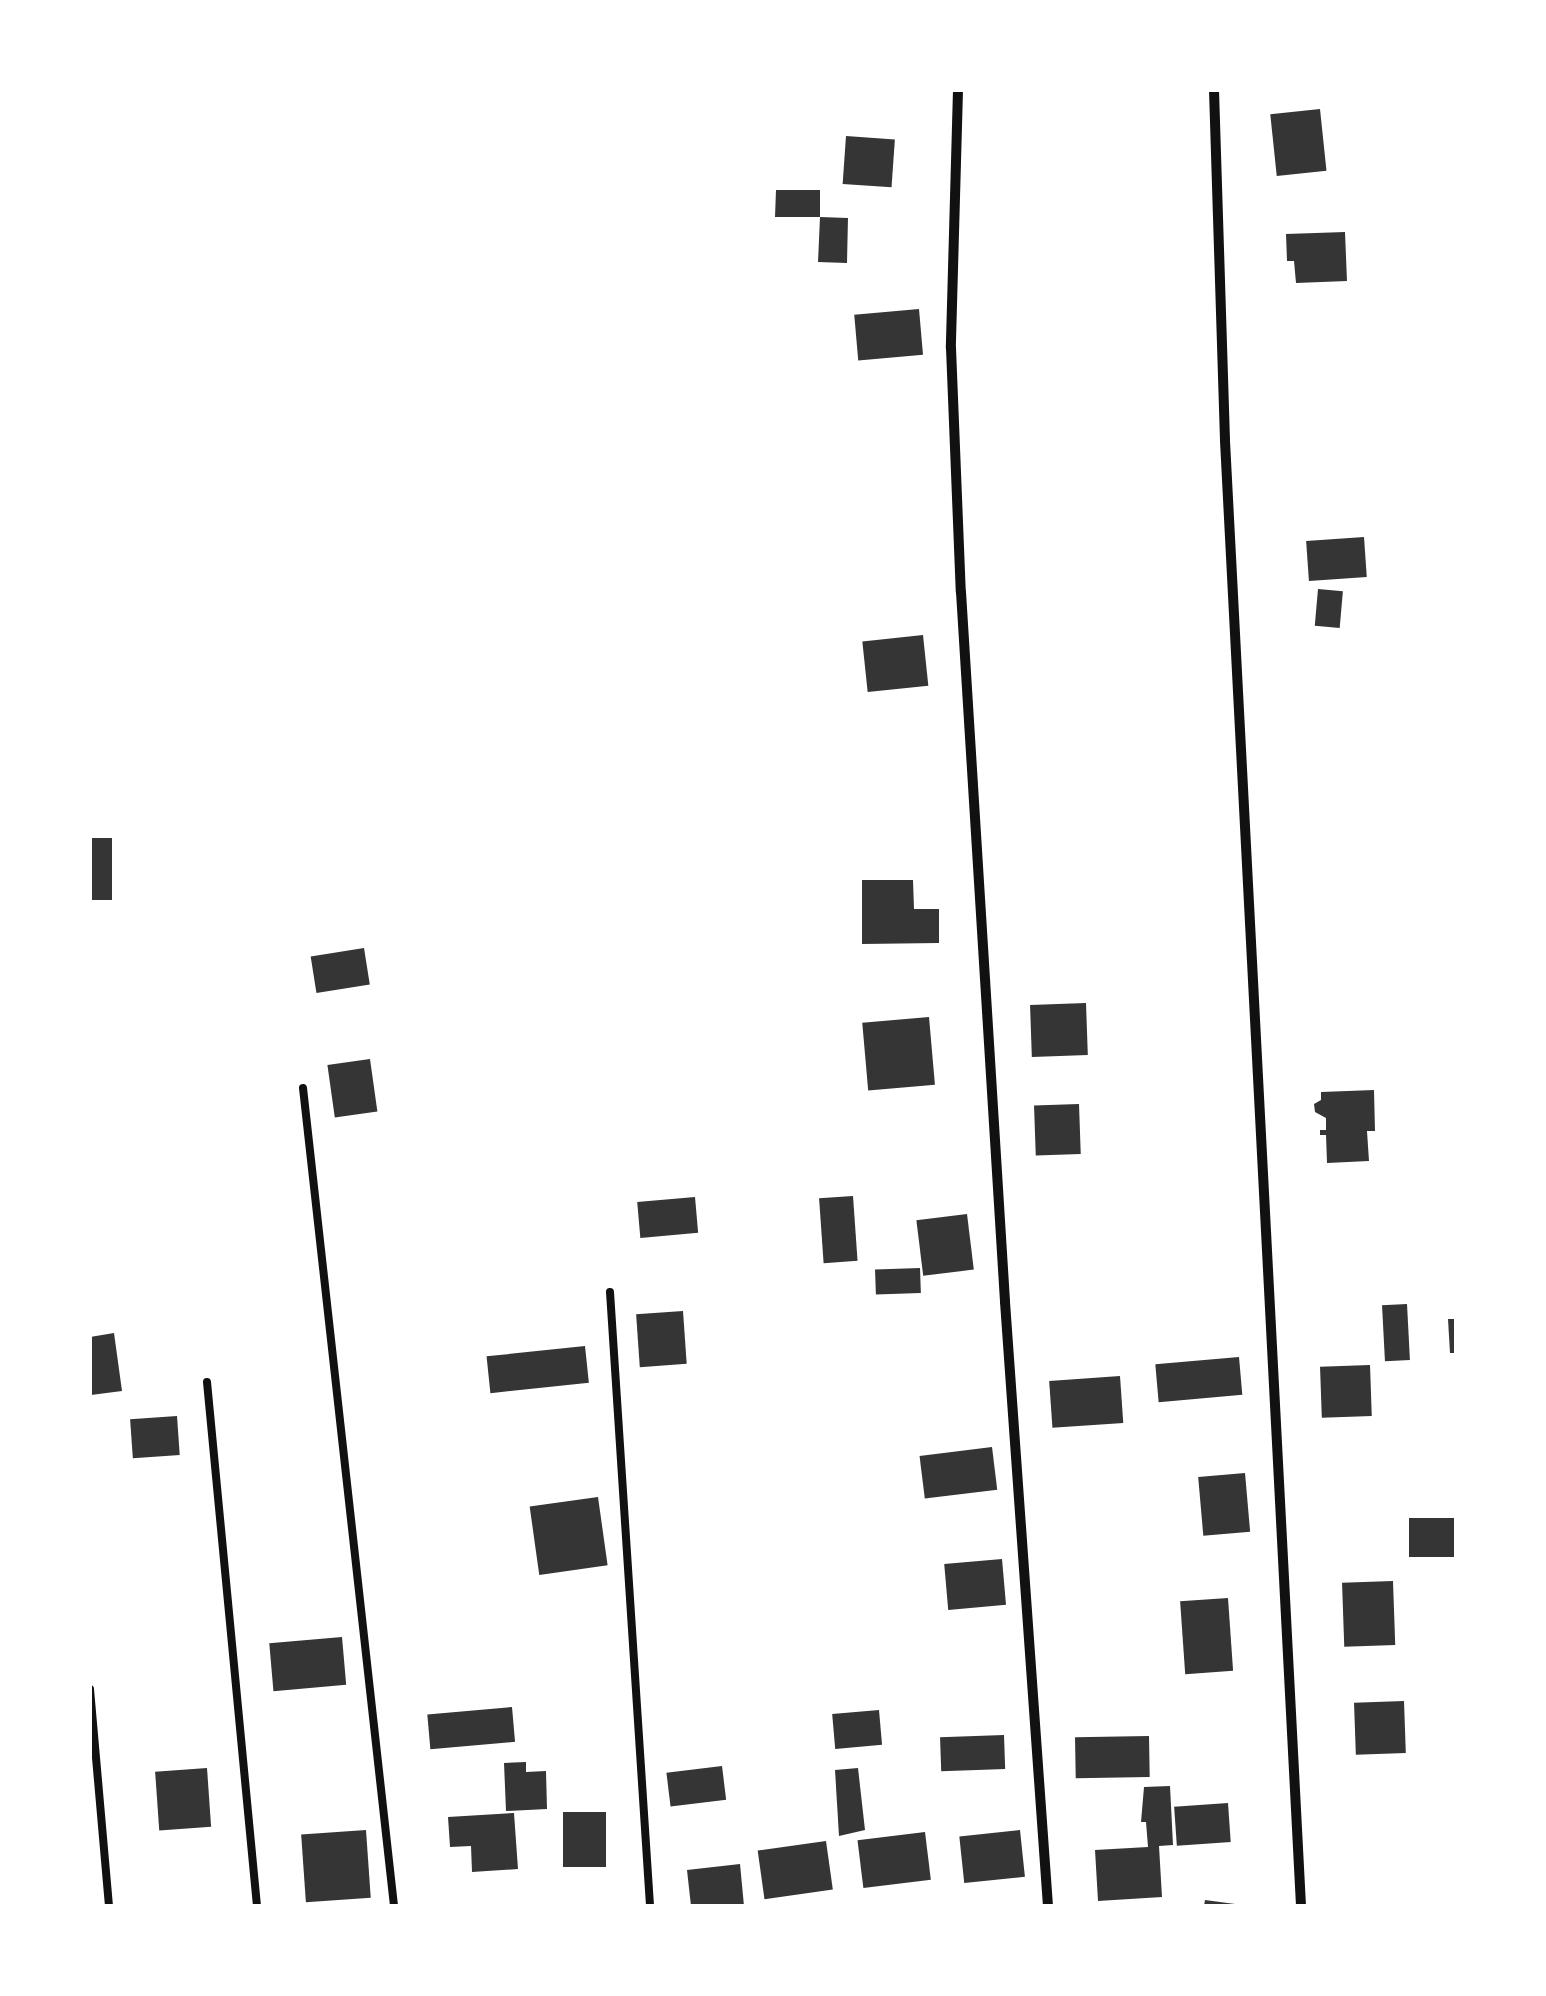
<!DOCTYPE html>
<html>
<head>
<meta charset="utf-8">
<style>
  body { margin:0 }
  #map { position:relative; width:1546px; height:1996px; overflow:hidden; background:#fff; font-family:Karla,sans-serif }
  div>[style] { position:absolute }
  .building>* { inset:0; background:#353535; transform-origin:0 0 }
  .service>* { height:8px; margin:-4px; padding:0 4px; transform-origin:4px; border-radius:4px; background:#111 }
  .minor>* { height:10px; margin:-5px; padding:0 5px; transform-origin:5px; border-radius:5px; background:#111 }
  span { translate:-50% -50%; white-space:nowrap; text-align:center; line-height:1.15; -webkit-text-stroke:8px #fff; paint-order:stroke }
  .frame { position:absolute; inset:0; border:92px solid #fff; pointer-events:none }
</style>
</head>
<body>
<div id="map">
  <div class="building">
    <div style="left:1320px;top:109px;width:62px;height:50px;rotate:84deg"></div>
    <div style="left:846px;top:136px;width:49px;height:48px;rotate:4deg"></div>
    <div style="clip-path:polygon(776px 190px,820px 190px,820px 217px,848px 218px,847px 263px,818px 262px,820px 217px,775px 217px)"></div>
    <div style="clip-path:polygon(1345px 232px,1347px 281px,1296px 283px,1294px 261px,1287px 261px,1286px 234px)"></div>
    <div style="left:919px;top:309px;width:46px;height:65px;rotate:85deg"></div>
    <div style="left:1364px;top:537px;width:40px;height:58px;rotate:86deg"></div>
    <div style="left:1318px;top:589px;width:25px;height:37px;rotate:5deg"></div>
    <div style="left:923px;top:635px;width:51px;height:61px;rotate:84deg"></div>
    <div style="left:90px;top:838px;width:22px;height:62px"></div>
    <div style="clip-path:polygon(862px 880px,913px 880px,914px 909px,939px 909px,939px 943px,862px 944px)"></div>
    <div style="left:364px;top:948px;width:37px;height:54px;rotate:81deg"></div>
    <div style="left:1086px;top:1003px;width:52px;height:56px;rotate:88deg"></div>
    <div style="left:929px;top:1017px;width:68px;height:67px;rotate:85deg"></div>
    <div style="left:370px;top:1059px;width:53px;height:43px;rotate:82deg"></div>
    <div style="clip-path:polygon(1374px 1090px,1375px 1131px,1367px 1131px,1369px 1161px,1327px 1163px,1326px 1135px,1320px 1135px,1320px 1130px,1326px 1130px,1326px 1118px,1315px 1112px,1314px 1104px,1321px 1100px,1321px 1092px)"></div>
    <div style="left:1079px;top:1104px;width:50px;height:45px;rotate:88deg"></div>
    <div style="left:853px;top:1196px;width:65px;height:34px;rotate:86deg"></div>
    <div style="left:695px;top:1197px;width:36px;height:58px;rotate:85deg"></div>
    <div style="left:967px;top:1214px;width:56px;height:51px;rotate:83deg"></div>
    <div style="left:920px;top:1268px;width:25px;height:45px;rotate:88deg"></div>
    <div style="left:1407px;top:1304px;width:56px;height:25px;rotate:87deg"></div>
    <div style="left:683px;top:1311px;width:53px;height:47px;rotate:86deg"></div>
    <div style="clip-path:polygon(1448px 1319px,1456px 1319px,1456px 1353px,1450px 1353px)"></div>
    <div style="clip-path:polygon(114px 1333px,122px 1391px,91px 1395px,90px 1337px)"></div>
    <div style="left:585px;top:1346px;width:37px;height:99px;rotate:84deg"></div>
    <div style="left:1239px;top:1357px;width:38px;height:84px;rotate:85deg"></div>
    <div style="left:1370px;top:1365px;width:51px;height:50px;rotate:88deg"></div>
    <div style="left:1120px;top:1376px;width:47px;height:71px;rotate:86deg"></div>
    <div style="left:177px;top:1416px;width:39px;height:47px;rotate:86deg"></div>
    <div style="left:992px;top:1447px;width:43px;height:73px;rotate:83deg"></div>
    <div style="left:1245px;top:1473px;width:59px;height:47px;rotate:85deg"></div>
    <div style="left:598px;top:1497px;width:69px;height:69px;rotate:82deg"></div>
    <div style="left:1456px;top:1518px;width:39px;height:47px;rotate:90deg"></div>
    <div style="left:1002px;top:1559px;width:46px;height:58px;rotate:85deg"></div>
    <div style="left:1393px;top:1581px;width:64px;height:51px;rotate:88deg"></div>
    <div style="left:1228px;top:1598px;width:73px;height:48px;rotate:86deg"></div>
    <div style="left:342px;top:1637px;width:48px;height:73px;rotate:85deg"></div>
    <div style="left:1404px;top:1701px;width:52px;height:50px;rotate:88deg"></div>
    <div style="left:512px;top:1707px;width:35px;height:85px;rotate:85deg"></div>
    <div style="left:879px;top:1710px;width:35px;height:47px;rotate:85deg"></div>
    <div style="left:1004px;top:1735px;width:34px;height:64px;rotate:88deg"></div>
    <div style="left:1149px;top:1736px;width:41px;height:74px;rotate:89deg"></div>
    <div style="clip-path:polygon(526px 1762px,526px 1772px,546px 1771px,547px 1809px,506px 1811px,504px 1763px)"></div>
    <div style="left:722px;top:1766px;width:34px;height:56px;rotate:83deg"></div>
    <div style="left:207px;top:1768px;width:59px;height:52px;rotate:86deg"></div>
    <div style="clip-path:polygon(858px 1768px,865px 1830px,839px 1836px,835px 1770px)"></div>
    <div style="clip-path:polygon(1170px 1786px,1173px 1845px,1159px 1846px,1162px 1897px,1098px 1901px,1095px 1850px,1148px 1847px,1146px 1822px,1141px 1822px,1144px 1787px)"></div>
    <div style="left:1228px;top:1803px;width:39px;height:54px;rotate:86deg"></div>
    <div style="left:606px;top:1812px;width:55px;height:43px;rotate:90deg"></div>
    <div style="clip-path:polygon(514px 1813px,518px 1869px,472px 1872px,471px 1846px,450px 1847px,448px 1817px)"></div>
    <div style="left:366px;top:1830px;width:68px;height:65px;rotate:86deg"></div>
    <div style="left:1020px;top:1830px;width:47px;height:61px;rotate:84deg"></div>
    <div style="left:925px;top:1832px;width:48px;height:68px;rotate:83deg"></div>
    <div style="left:826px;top:1841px;width:49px;height:69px;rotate:82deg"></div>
    <div style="clip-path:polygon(740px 1864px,744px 1906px,691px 1906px,687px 1870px)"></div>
    <div style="clip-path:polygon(1205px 1900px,1235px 1904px,1235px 1906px,1204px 1906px)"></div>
  </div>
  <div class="service">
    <div style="left:303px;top:1088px;width:823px;rotate:83.65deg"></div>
    <div style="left:610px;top:1292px;width:615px;rotate:86.27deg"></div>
    <div style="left:207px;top:1382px;width:526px;rotate:84.55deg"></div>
    <div style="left:90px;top:1689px;width:218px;rotate:85deg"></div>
  </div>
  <div class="minor">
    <div style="left:958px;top:90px;width:258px;rotate:91.6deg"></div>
    <div style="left:951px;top:348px;width:244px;rotate:87.7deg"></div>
    <div style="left:961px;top:592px;width:711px;rotate:86.45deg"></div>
    <div style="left:1005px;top:1302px;width:606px;rotate:85.93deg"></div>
    <div style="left:1214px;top:90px;width:351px;rotate:88.2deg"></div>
    <div style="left:1225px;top:441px;width:1467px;rotate:87.03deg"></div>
  </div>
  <div class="frame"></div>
</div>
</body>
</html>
